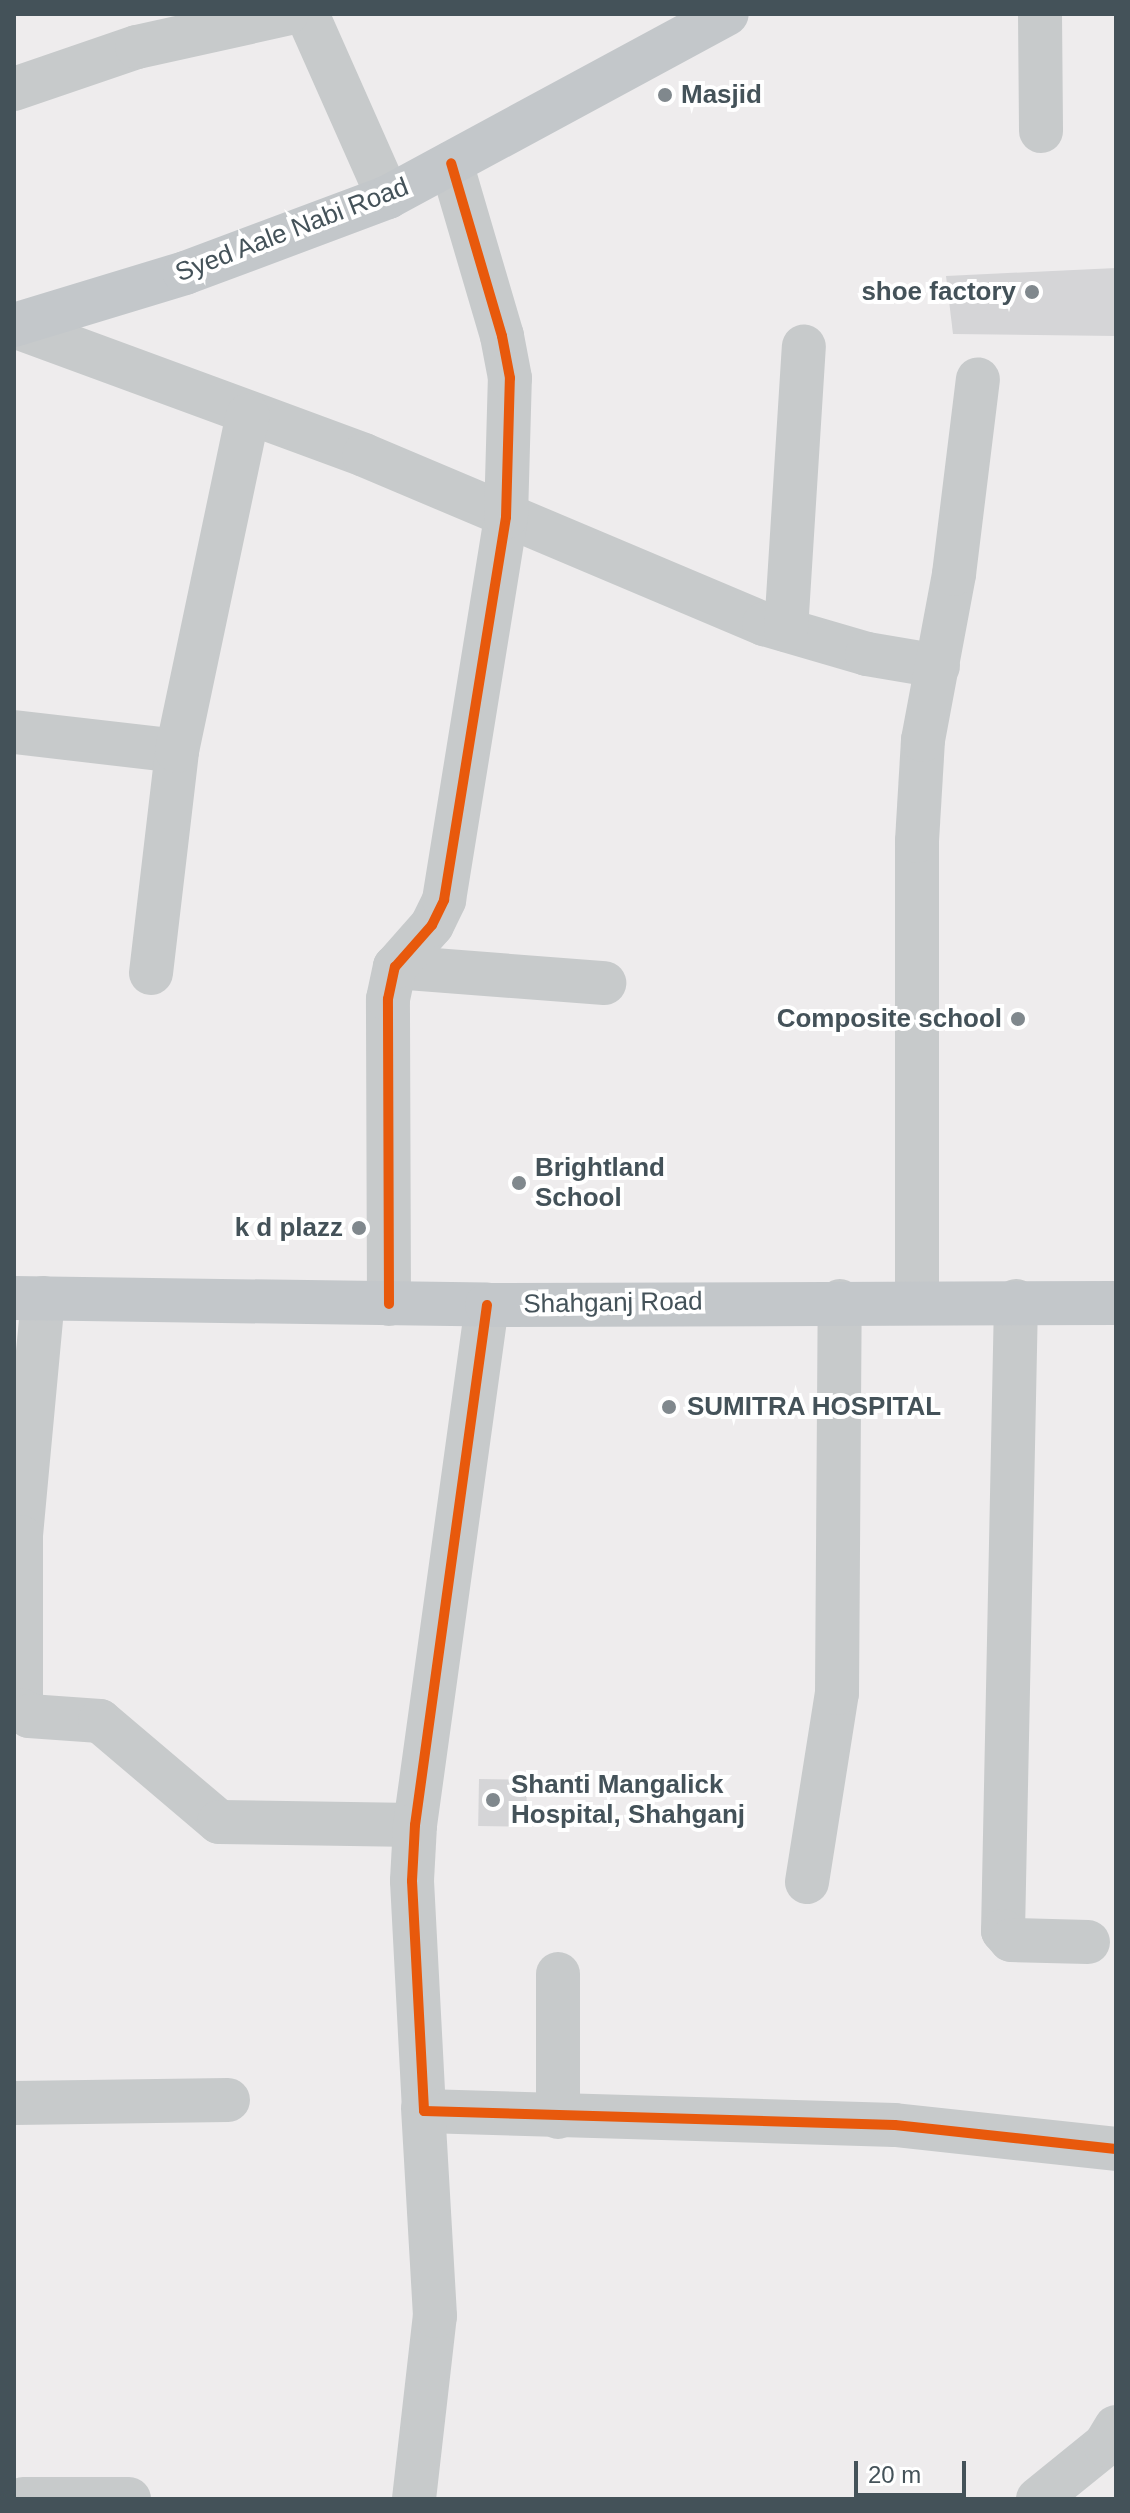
<!DOCTYPE html>
<html>
<head>
<meta charset="utf-8">
<style>
  body { margin:0 }
  #map { position:relative; width:1130px; height:2513px; overflow:hidden; background:#eeeced; font-family:Helvetica,sans-serif }
  div>[style] { position:absolute }
  .building>* { inset:0; background:#d5d5d7; transform-origin:0 0 }
  .minor>* { height:44px; margin:-22px; padding:0 22px; transform-origin:22px; border-radius:22px; background:#c7cacb }
  .major>* { height:44px; margin:-22px; padding:0 22px; transform-origin:22px; border-radius:22px; background:#c3c7ca }
  .cycleway>* { height:10px; margin:-5px; padding:0 5px; transform-origin:5px; border-radius:5px; background:#e8590c }
  .dots>* { width:22px; height:22px; translate:-50% -50%; box-sizing:border-box; border:4px solid #fff; border-radius:50% }
  span { translate:-50% -50%; white-space:nowrap; text-align:center; line-height:1.15; -webkit-text-stroke:8px #fff; paint-order:stroke }
  .poi-label { font-size:26px; color:#445259; font-weight:700 }
  .left { translate:0 -50%; text-align:left }
  .right { translate:-100% -50%; text-align:right }
  .street-label { font-size:26px; color:#445259 }
  .frame { position:absolute; inset:0; border:16px solid #445259; pointer-events:none }
  .scale { position:absolute; left:854px; top:2461px; width:112px; height:36px; box-sizing:border-box; border:4px solid #445259; border-top:0; padding-left:10px; font-size:24px; line-height:28px; white-space:nowrap; color:#445259; -webkit-text-stroke:6px #fff; paint-order:stroke }
</style>
</head>
<body>
<div id="map">
  <div class="building">
    <div style="clip-path:polygon(1116px 268px,1116px 336px,953px 334px,946px 276px)"></div>
    <div style="left:479px;top:1779px;width:48px;height:47px;rotate:1deg"></div>
  </div>
  <div class="minor">
    <div style="left:307px;top:14px;width:200px;rotate:66.1deg"></div>
    <div style="left:1040px;top:14px;width:117px;rotate:89.5deg"></div>
    <div style="left:14px;top:89px;width:130px;rotate:-18.9deg"></div>
    <div style="left:137px;top:47px;width:153px;rotate:-12.5deg"></div>
    <div style="left:14px;top:326px;width:373px;rotate:20.2deg"></div>
    <div style="left:364px;top:455px;width:434px;rotate:22.9deg"></div>
    <div style="left:764px;top:624px;width:107px;rotate:16.2deg"></div>
    <div style="left:867px;top:654px;width:72px;rotate:9.6deg"></div>
    <div style="left:786px;top:630px;width:284px;rotate:-86.4deg"></div>
    <div style="left:14px;top:732px;width:164px;rotate:6.6deg"></div>
    <div style="left:395px;top:967px;width:210px;rotate:4.4deg"></div>
    <div style="left:151px;top:973px;width:224px;rotate:-83.3deg"></div>
    <div style="left:177px;top:751px;width:343px;rotate:-78.1deg"></div>
    <div style="left:43px;top:1298px;width:240px;rotate:95.3deg"></div>
    <div style="left:21px;top:1537px;width:173px;rotate:90deg"></div>
    <div style="left:21px;top:1710px;width:10px;rotate:37deg"></div>
    <div style="left:29px;top:1716px;width:71px;rotate:4deg"></div>
    <div style="left:100px;top:1721px;width:156px;rotate:40.3deg"></div>
    <div style="left:219px;top:1822px;width:196px;rotate:0.9deg"></div>
    <div style="left:1016px;top:1301px;width:630px;rotate:91.18deg"></div>
    <div style="left:1003px;top:1931px;width:12px;rotate:48deg"></div>
    <div style="left:1011px;top:1940px;width:77px;rotate:1.5deg"></div>
    <div style="left:917px;top:1302px;width:461px;rotate:-90deg"></div>
    <div style="left:917px;top:841px;width:101px;rotate:-86.6deg"></div>
    <div style="left:923px;top:740px;width:169px;rotate:-79.4deg"></div>
    <div style="left:954px;top:574px;width:196px;rotate:-83deg"></div>
    <div style="left:389px;top:1304px;width:305px;rotate:-90.2deg"></div>
    <div style="left:388px;top:999px;width:33px;rotate:-78deg"></div>
    <div style="left:395px;top:967px;width:56px;rotate:-48.6deg"></div>
    <div style="left:432px;top:925px;width:28px;rotate:-64deg"></div>
    <div style="left:444px;top:900px;width:388px;rotate:-80.8deg"></div>
    <div style="left:506px;top:517px;width:139px;rotate:-88.4deg"></div>
    <div style="left:510px;top:378px;width:43px;rotate:-100.8deg"></div>
    <div style="left:502px;top:336px;width:180px;rotate:-106.4deg"></div>
    <div style="left:487px;top:1305px;width:525px;rotate:97.88deg"></div>
    <div style="left:415px;top:1825px;width:56px;rotate:93.1deg"></div>
    <div style="left:412px;top:1881px;width:230px;rotate:87deg"></div>
    <div style="left:424px;top:2111px;width:471px;rotate:1.7deg"></div>
    <div style="left:895px;top:2125px;width:222px;rotate:6.2deg"></div>
    <div style="left:807px;top:1882px;width:191px;rotate:-81deg"></div>
    <div style="left:837px;top:1693px;width:392px;rotate:-89.6deg"></div>
    <div style="left:558px;top:1974px;width:143px;rotate:90deg"></div>
    <div style="left:14px;top:2103px;width:214px;rotate:-0.8deg"></div>
    <div style="left:23px;top:2499px;width:106px"></div>
    <div style="left:414px;top:2499px;width:184px;rotate:-83.5deg"></div>
    <div style="left:435px;top:2316px;width:208px;rotate:-93.3deg"></div>
    <div style="left:1038px;top:2499px;width:86px;rotate:-38.9deg"></div>
    <div style="left:1105px;top:2445px;width:21px;rotate:-59deg"></div>
  </div>
  <div class="major">
    <div style="left:14px;top:325px;width:179px;rotate:-16.9deg"></div>
    <div style="left:185px;top:273px;width:217px;rotate:-20.5deg"></div>
    <div style="left:388px;top:197px;width:385px;rotate:-28.4deg"></div>
    <div style="left:14px;top:1298px;width:473px;rotate:0.8deg"></div>
    <div style="left:487px;top:1305px;width:629px;rotate:-0.18deg"></div>
  </div>
  <div class="cycleway">
    <div style="left:389px;top:1304px;width:305px;rotate:-90.2deg"></div>
    <div style="left:388px;top:999px;width:33px;rotate:-78deg"></div>
    <div style="left:395px;top:967px;width:56px;rotate:-48.6deg"></div>
    <div style="left:432px;top:925px;width:28px;rotate:-64deg"></div>
    <div style="left:444px;top:900px;width:388px;rotate:-80.8deg"></div>
    <div style="left:506px;top:517px;width:139px;rotate:-88.4deg"></div>
    <div style="left:510px;top:378px;width:43px;rotate:-100.8deg"></div>
    <div style="left:502px;top:336px;width:180px;rotate:-106.4deg"></div>
    <div style="left:487px;top:1305px;width:525px;rotate:97.88deg"></div>
    <div style="left:415px;top:1825px;width:56px;rotate:93.1deg"></div>
    <div style="left:412px;top:1881px;width:230px;rotate:87deg"></div>
    <div style="left:424px;top:2111px;width:471px;rotate:1.7deg"></div>
    <div style="left:895px;top:2125px;width:222px;rotate:6.2deg"></div>
  </div>
  <div class="dots">
    <div style="left:665px;top:95px;background:#80888d"></div>
    <div style="left:1032px;top:292px;background:#80888d"></div>
    <div style="left:1018px;top:1019px;background:#80888d"></div>
    <div style="left:519px;top:1183px;background:#80888d"></div>
    <div style="left:359px;top:1228px;background:#80888d"></div>
    <div style="left:669px;top:1407px;background:#80888d"></div>
    <div style="left:493px;top:1800px;background:#80888d"></div>
  </div>
  <div class="poi-label">
    <span class="left" style="left:681px;top:95px">Masjid</span>
    <span class="right" style="left:1016px;top:292px">shoe factory</span>
    <span class="right" style="left:1002px;top:1019px">Composite school</span>
    <span class="left" style="left:535px;top:1183px">Brightland<br>School</span>
    <span class="right" style="left:343px;top:1228px">k d plazz</span>
    <span class="left" style="left:687px;top:1407px">SUMITRA HOSPITAL</span>
    <span class="left" style="left:511px;top:1800px">Shanti Mangalick<br>Hospital, Shahganj</span>
  </div>
  <div class="street-label">
    <span style="left:292px;top:230px;rotate:-21deg">Syed Aale Nabi Road</span>
    <span style="left:613px;top:1303px;rotate:-1deg">Shahganj Road</span>
  </div>
  <div class="frame"></div>
  <div class="scale">20 m</div>
</div>
</body>
</html>
